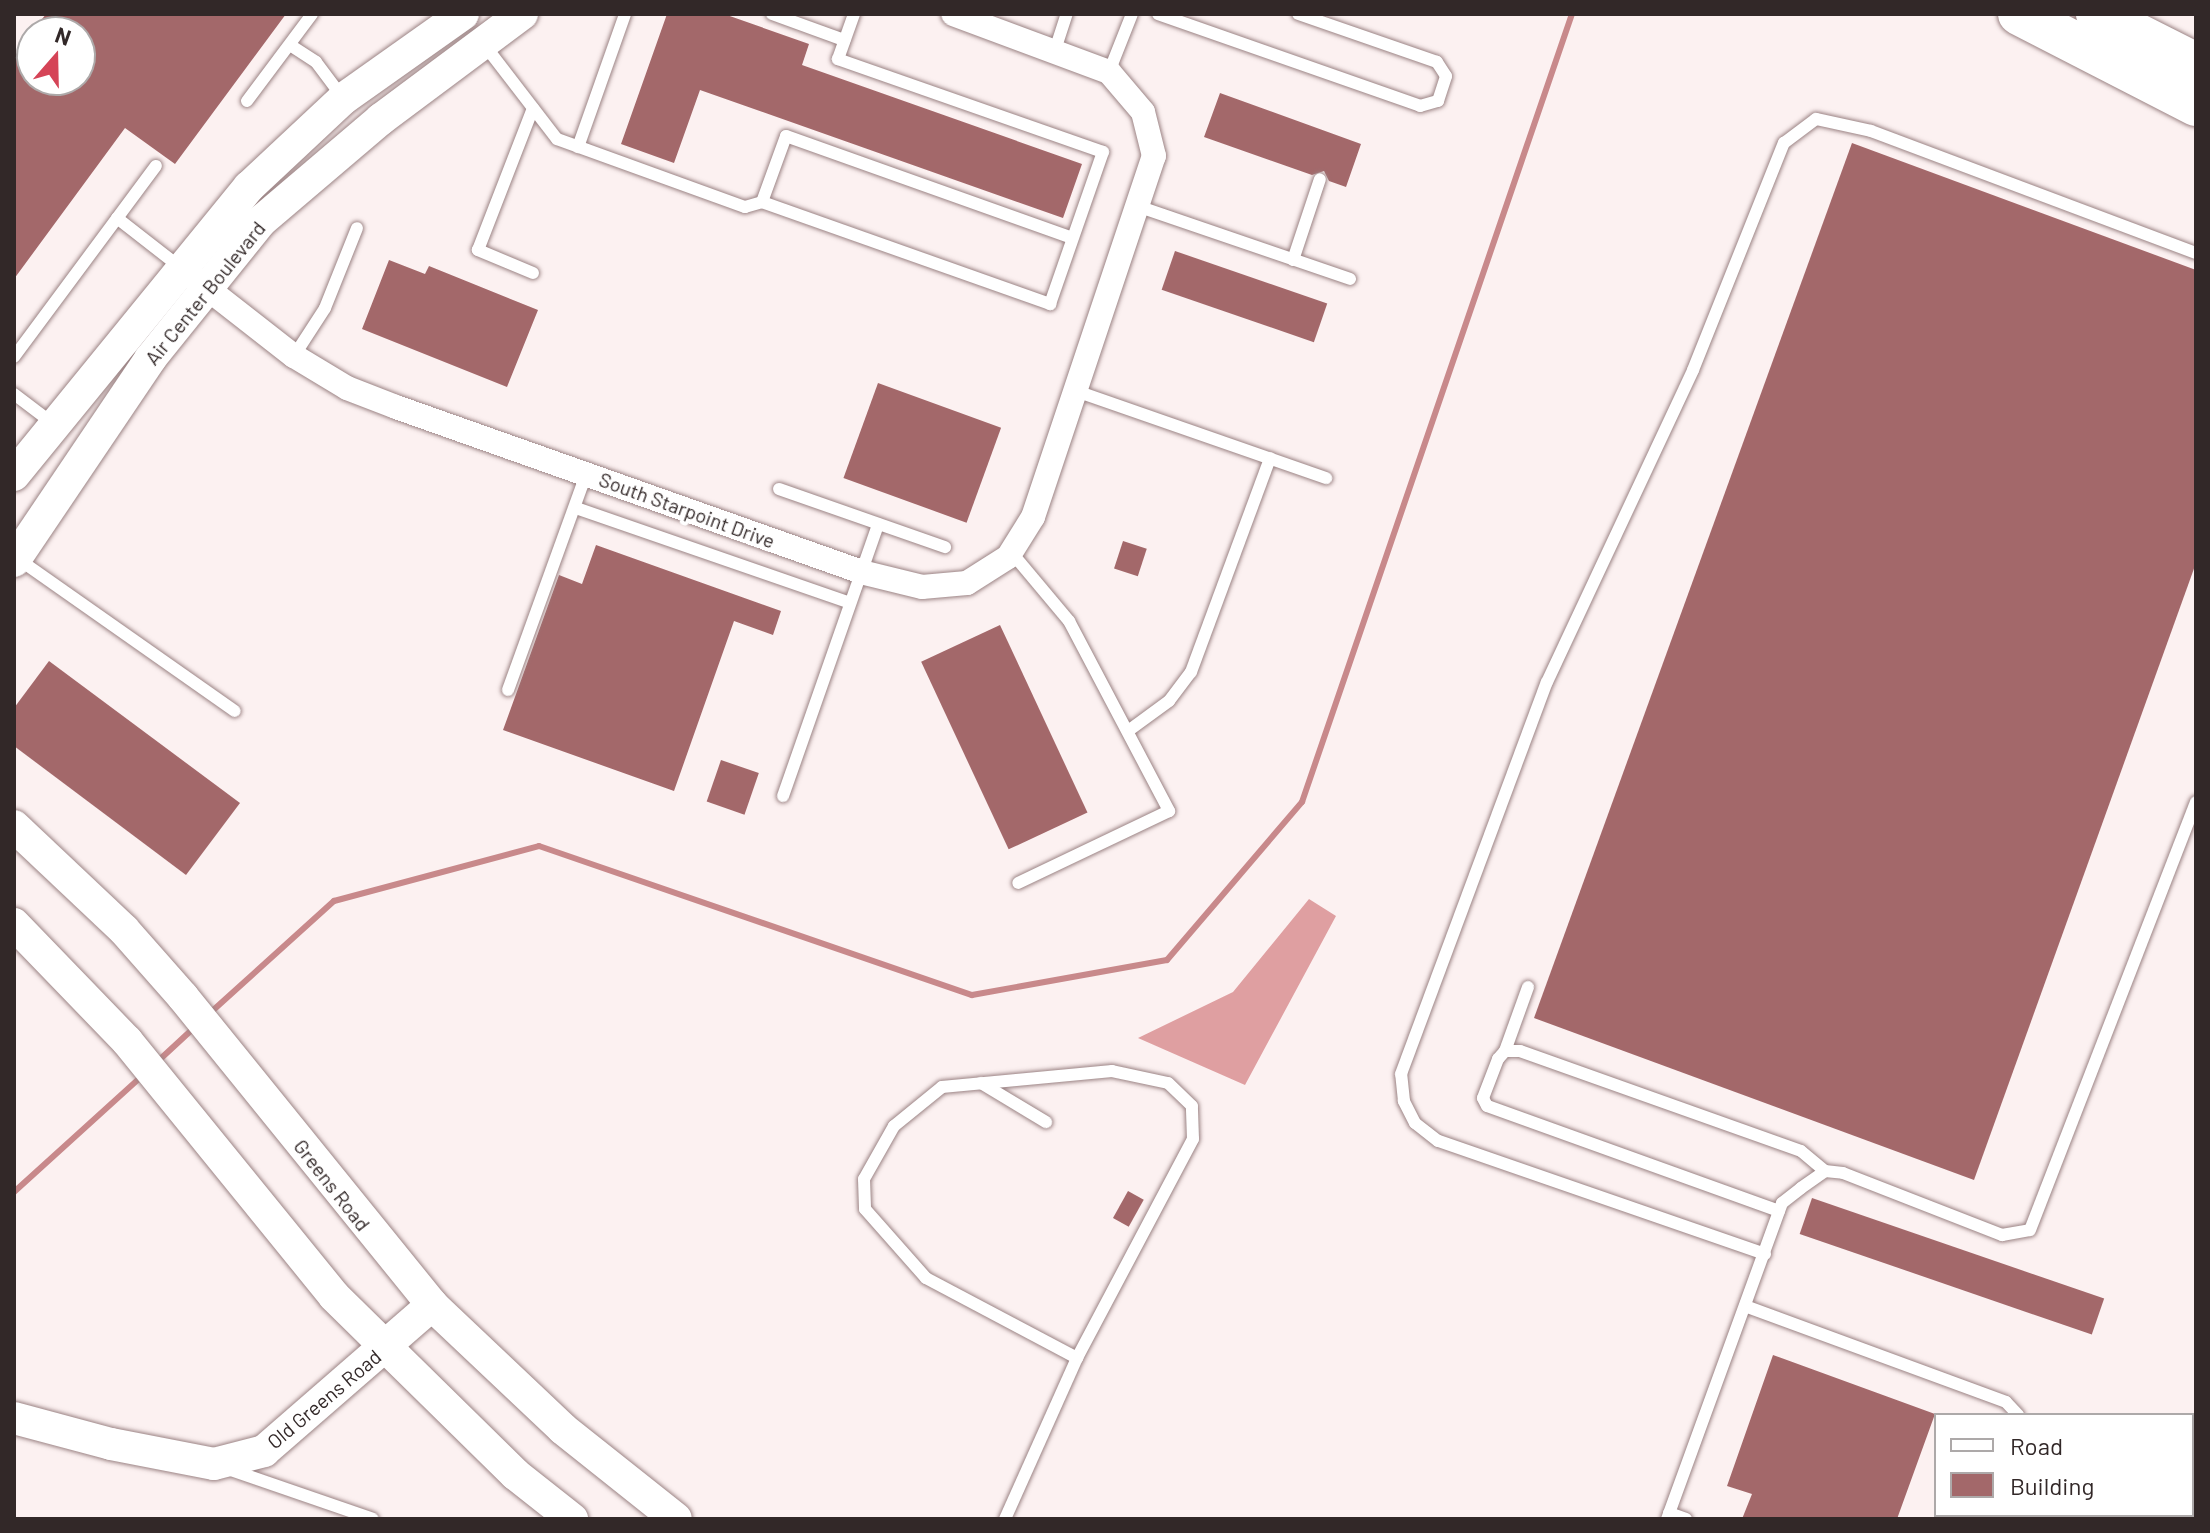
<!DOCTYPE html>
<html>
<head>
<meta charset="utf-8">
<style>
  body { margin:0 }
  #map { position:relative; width:2210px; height:1533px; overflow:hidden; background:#fcf1f1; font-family:Barlow,sans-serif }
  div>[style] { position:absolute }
  .forest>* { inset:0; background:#df9fa1 }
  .stream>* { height:6px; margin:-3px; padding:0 3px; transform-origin:3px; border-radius:3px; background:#c8898b }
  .building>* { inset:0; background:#a3686a; transform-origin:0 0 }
  .roads { filter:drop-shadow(0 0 2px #9b8384) drop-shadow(0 0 2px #9b8384) }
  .lane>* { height:12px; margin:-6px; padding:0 6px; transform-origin:6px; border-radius:6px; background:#fff }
  .street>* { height:24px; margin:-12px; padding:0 12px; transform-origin:12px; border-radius:12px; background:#fff }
  .secondary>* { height:32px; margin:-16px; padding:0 16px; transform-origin:16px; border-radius:16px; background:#fff }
  .highway>* { height:42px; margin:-21px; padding:0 21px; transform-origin:21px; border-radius:21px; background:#fff }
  span { translate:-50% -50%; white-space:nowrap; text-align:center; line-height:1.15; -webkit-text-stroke:8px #fff; paint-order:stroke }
  .street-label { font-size:20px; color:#322828 }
  .frame { position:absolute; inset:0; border:16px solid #322828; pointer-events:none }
  .legend { position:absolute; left:1934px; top:1413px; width:260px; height:104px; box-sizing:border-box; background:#fff; border:2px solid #ada9a9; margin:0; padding:10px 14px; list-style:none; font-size:24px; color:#322828 }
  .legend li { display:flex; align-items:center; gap:16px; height:40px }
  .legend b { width:40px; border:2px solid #ada9a9 }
  .north { position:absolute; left:16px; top:16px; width:80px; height:80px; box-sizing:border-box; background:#fff; border:2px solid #ada9a9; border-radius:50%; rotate:20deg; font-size:22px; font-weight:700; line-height:32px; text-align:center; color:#322828 }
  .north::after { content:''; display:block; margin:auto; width:28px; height:36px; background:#d54457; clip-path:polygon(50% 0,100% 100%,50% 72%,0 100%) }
</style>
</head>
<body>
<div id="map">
  <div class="forest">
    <div style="clip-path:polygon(1309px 899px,1336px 916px,1245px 1085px,1138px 1038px,1233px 992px)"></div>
  </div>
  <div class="stream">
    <div style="left:210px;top:1013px;width:167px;rotate:-42.1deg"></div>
    <div style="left:334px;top:901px;width:212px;rotate:-15deg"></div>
    <div style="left:539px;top:846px;width:458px;rotate:19deg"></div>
    <div style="left:972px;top:995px;width:198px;rotate:-10.2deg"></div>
    <div style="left:1167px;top:960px;width:208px;rotate:-49.5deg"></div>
    <div style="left:1302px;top:802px;width:833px;rotate:-71.09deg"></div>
    <div style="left:157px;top:1062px;width:53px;rotate:-42.7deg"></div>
    <div style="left:14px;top:1192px;width:174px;rotate:-42.2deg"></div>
  </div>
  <div class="building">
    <div style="clip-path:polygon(46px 14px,286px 14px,175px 164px,125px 128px,14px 279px,14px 57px,32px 33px,32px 80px,80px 80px,80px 32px,32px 32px)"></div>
    <div style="clip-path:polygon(667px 14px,724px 14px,809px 44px,802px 65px,1082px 164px,1063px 218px,700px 90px,674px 163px,621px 144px)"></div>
    <div style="clip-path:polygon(1220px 93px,1361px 144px,1346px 187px,1329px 181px,1324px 171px,1312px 175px,1204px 137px)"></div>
    <div style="clip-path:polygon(1852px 143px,2196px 270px,2196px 563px,1974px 1180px,1534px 1018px)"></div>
    <div style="left:1175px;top:251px;width:161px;height:41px;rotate:19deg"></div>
    <div style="clip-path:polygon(389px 260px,425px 274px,429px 266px,538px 310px,507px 387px,362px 329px)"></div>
    <div style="left:878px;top:383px;width:131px;height:101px;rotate:20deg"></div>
    <div style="left:1123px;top:541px;width:25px;height:29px;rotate:18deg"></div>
    <div style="clip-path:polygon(596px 545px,781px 611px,773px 635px,734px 621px,674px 791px,503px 730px,559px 575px,582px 584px)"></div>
    <div style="left:1000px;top:625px;width:207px;height:87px;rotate:65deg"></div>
    <div style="clip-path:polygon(49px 661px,240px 803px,186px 875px,14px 746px,14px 708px)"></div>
    <div style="left:721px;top:760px;width:40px;height:44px;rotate:19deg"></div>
    <div style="left:1128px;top:1191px;width:18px;height:31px;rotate:29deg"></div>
    <div style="left:1812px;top:1198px;width:309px;height:38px;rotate:19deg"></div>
    <div style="clip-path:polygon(1773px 1355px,1935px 1414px,1897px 1519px,1742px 1519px,1752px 1494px,1727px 1486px)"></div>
  </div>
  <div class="roads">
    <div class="lane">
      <div style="left:772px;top:14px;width:77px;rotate:19.9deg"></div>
      <div style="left:1158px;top:14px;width:278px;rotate:19.3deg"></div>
      <div style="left:1420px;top:106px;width:19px;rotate:-16deg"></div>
      <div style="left:1438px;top:101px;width:26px;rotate:-72deg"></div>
      <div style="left:1446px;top:76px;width:17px;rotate:-123deg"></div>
      <div style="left:1437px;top:62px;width:147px;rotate:-160.9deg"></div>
      <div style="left:483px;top:43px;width:121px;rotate:52.4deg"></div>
      <div style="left:557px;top:139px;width:200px;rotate:19.9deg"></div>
      <div style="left:745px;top:207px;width:18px;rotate:-16deg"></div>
      <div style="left:762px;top:202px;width:306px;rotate:19.5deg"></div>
      <div style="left:1050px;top:304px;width:161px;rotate:-70.8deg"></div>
      <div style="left:1103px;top:152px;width:281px;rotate:-160.7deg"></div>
      <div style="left:838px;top:59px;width:48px;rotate:-70.4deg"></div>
      <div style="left:290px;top:45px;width:31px;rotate:33deg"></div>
      <div style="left:316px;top:62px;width:45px;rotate:53.1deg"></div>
      <div style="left:1055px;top:50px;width:38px;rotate:-72deg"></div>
      <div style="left:1109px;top:72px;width:62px;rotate:-68.4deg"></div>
      <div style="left:247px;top:101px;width:109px;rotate:-53.2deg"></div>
      <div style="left:578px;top:147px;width:141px;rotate:-70.5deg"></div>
      <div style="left:762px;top:202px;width:70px;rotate:-70deg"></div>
      <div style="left:786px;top:136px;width:304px;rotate:19.6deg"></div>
      <div style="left:1140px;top:207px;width:222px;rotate:18.9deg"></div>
      <div style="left:117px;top:218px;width:80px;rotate:37.9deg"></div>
      <div style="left:1293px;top:260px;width:85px;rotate:-71.6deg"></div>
      <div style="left:533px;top:273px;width:60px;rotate:-157.3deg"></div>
      <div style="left:478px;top:250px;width:152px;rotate:-68.8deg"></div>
      <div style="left:294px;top:356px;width:57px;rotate:-57.1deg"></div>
      <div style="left:325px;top:308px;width:86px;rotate:-68.2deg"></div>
      <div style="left:14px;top:357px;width:238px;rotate:-53.4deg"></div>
      <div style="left:1076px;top:391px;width:265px;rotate:19.2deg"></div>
      <div style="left:14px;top:394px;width:48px;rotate:37.3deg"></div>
      <div style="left:779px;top:489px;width:176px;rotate:19.3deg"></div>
      <div style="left:576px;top:508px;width:290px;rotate:19.1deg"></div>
      <div style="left:1012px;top:553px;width:89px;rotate:50deg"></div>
      <div style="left:1069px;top:621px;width:215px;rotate:62.2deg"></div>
      <div style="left:1169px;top:811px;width:167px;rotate:154.5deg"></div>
      <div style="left:17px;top:558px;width:266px;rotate:35.1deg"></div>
      <div style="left:508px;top:690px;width:230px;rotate:-70.1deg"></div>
      <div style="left:1128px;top:731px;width:51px;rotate:-36.2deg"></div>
      <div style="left:1169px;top:701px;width:36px;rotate:-53deg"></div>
      <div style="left:1191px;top:672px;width:228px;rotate:-69.7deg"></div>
      <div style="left:783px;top:796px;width:288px;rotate:-70.7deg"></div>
      <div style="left:1505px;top:1051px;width:68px;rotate:-70.2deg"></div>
      <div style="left:981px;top:1083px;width:76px;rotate:31deg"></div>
      <div style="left:1779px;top:1211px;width:310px;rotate:-160.2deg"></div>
      <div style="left:1487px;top:1106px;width:9px;rotate:-117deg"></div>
      <div style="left:1483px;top:1098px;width:42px;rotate:-69deg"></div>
      <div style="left:1498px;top:1059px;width:11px;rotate:-49deg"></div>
      <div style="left:1505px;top:1051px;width:15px"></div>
      <div style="left:1520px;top:1051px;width:298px;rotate:19.6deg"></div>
      <div style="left:1801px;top:1151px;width:31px;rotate:40deg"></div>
      <div style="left:1765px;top:1254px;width:346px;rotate:-160.9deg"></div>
      <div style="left:1438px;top:1141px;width:29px;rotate:-142deg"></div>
      <div style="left:1415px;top:1123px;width:25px;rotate:-117deg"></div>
      <div style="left:1404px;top:1101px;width:27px;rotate:-96deg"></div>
      <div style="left:1401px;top:1074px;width:418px;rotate:-69.6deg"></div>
      <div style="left:1547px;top:682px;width:344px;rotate:-64.9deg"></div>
      <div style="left:1693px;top:370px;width:245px;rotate:-68.2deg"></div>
      <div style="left:1784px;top:143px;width:40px;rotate:-37deg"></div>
      <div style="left:1816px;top:119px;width:56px;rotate:12.3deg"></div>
      <div style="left:1871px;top:131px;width:347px;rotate:20.6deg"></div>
      <div style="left:1745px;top:1306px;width:278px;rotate:20.2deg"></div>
      <div style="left:2006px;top:1402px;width:18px;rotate:47deg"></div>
      <div style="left:228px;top:1469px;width:153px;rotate:19deg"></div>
      <div style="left:1669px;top:1513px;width:18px;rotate:19deg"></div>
      <div style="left:1005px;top:1519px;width:176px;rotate:-65.9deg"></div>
      <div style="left:1077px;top:1358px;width:248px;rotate:-62.1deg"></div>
      <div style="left:1193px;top:1139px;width:33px;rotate:-92deg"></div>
      <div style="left:1192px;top:1106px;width:33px;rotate:-136deg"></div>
      <div style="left:1168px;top:1083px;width:57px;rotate:-167.9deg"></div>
      <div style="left:1112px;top:1071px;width:171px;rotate:174.6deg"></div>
      <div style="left:942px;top:1087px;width:62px;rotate:140.9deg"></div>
      <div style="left:894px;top:1126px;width:61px;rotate:119.5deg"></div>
      <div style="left:864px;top:1179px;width:30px;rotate:88deg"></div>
      <div style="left:865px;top:1209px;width:92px;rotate:48.5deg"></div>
      <div style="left:926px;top:1278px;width:171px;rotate:27.9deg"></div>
      <div style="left:1667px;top:1519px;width:336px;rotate:-70deg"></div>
      <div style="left:1782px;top:1203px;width:24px;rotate:-38deg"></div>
      <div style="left:1801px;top:1188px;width:29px;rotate:-35deg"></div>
      <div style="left:1825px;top:1171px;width:18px;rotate:6deg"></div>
      <div style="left:1843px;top:1173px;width:171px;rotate:21.3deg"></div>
      <div style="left:2002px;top:1235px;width:28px;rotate:-10deg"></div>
      <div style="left:2030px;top:1230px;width:459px;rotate:-68.8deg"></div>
      <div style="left:1999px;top:1519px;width:4px;rotate:-76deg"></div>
    </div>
    <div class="street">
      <div style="left:194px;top:278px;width:127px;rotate:38deg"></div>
      <div style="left:294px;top:356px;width:62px;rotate:31.1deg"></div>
      <div style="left:347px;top:388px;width:53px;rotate:21.2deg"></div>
      <div style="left:396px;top:407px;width:493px;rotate:19.5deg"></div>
      <div style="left:861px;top:572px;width:63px;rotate:13.8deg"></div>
      <div style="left:922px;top:587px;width:45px;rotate:-5.1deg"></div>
      <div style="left:967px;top:583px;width:49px;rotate:-32.4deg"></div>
      <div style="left:1008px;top:557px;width:47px;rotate:-58deg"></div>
      <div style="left:1033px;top:517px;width:381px;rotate:-71.5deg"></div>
      <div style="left:1154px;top:156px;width:45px;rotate:-104deg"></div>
      <div style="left:1143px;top:112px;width:52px;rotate:-130.4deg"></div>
      <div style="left:1109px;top:72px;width:166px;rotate:-159.6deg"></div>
    </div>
    <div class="secondary">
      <div style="left:14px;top:475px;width:372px;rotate:-50.8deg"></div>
      <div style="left:249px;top:187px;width:129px;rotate:-43.1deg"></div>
      <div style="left:343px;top:99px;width:147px;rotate:-35.3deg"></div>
      <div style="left:14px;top:561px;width:244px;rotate:-56deg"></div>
      <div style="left:150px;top:359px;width:176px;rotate:-51.2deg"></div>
      <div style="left:260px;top:222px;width:159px;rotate:-40.4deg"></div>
      <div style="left:381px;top:119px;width:176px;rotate:-36.7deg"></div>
      <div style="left:14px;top:826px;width:151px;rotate:43.4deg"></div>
      <div style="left:124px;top:930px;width:89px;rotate:48.6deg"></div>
      <div style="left:183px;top:997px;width:396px;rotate:51deg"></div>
      <div style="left:432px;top:1305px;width:180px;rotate:43.4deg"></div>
      <div style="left:563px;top:1429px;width:144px;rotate:38.5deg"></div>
      <div style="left:14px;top:924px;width:163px;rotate:46deg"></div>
      <div style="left:127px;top:1041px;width:328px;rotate:50.9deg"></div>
      <div style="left:334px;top:1296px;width:254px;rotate:44.5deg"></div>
      <div style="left:515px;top:1474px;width:73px;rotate:38.3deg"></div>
      <div style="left:14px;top:1418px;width:100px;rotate:15deg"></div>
      <div style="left:111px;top:1444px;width:105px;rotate:11deg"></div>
      <div style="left:214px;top:1464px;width:52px;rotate:-14.6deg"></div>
      <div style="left:264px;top:1451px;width:223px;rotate:-41deg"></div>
    </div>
    <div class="highway">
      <div style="left:2019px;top:14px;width:199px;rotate:27.2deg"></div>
      <div style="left:2097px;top:14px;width:111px;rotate:26.8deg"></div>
    </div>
  </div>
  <div class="street-label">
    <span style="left:205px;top:293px;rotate:-51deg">Air Center Boulevard</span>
    <span style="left:687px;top:510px;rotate:20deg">South Starpoint Drive</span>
    <span style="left:332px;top:1185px;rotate:52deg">Greens Road</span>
    <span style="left:324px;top:1399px;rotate:-40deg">Old Greens Road</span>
  </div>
  <div class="frame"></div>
  <ul class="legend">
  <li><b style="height:10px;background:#fff"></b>Road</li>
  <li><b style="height:22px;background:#a3686a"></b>Building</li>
  </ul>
  <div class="north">N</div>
</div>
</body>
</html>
